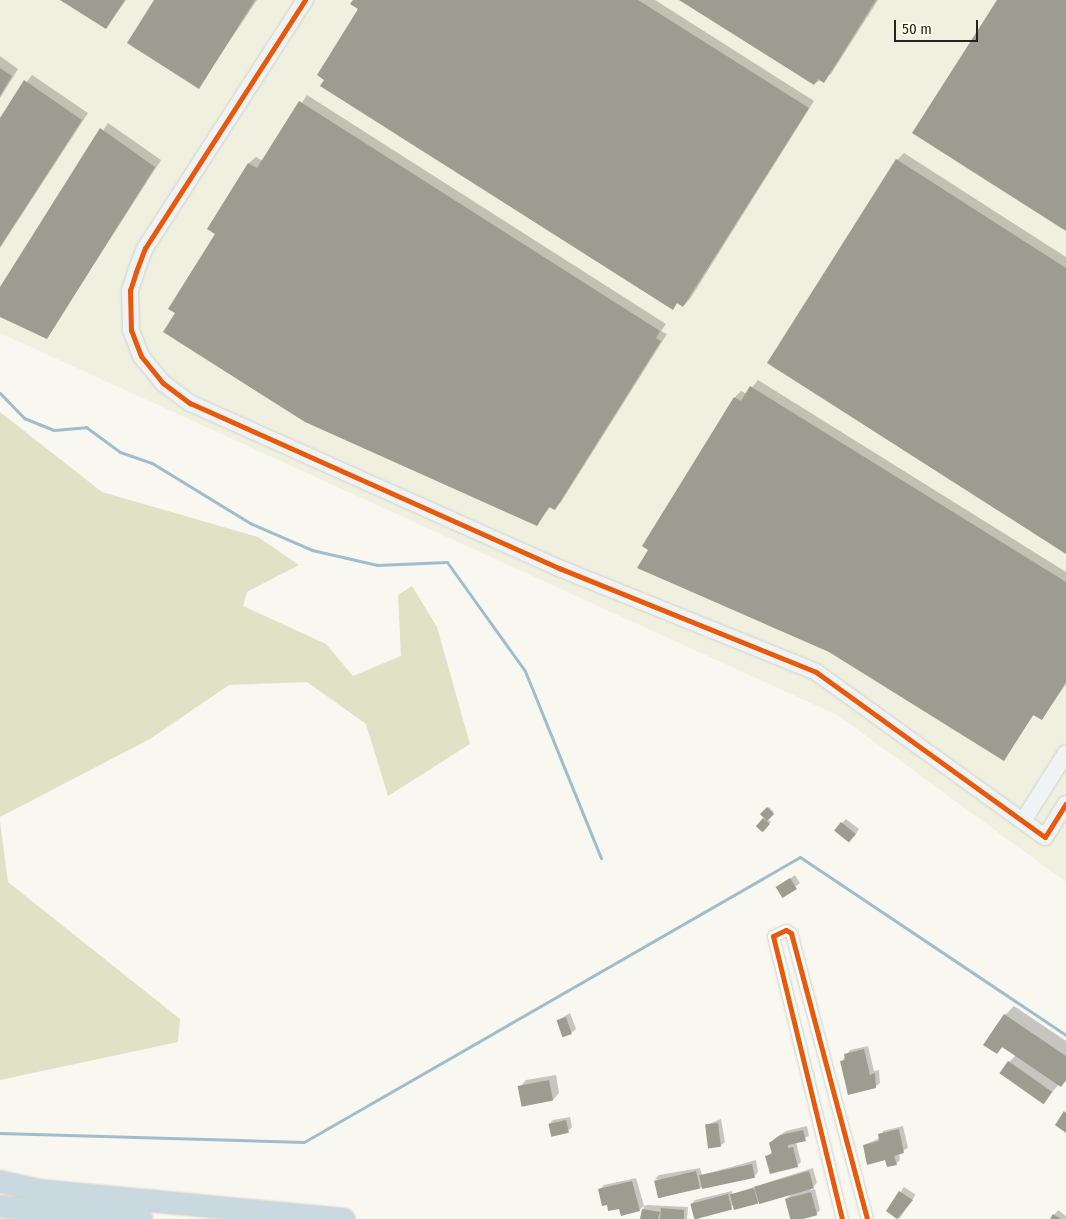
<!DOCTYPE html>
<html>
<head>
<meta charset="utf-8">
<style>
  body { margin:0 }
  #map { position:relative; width:1066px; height:1219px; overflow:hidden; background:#f8f8f0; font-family:"Fira Sans Condensed",sans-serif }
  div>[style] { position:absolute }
  .built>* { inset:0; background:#f0f0e0 }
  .green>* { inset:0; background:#e1e1c6 }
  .shadow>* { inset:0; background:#0003; transform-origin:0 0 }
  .stream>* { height:3px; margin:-1.5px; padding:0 1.5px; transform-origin:1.5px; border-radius:1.5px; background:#a0bdcc }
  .building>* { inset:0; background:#9d9c91; transform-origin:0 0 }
  .roads { filter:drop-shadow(0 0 1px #d0d0ca) drop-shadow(0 0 1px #d0d0ca) }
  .street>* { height:11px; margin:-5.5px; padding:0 5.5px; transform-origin:5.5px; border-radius:5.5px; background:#fefefd }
  .secondary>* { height:16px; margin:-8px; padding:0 8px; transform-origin:8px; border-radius:8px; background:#eff3f3 }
  .highway>* { height:21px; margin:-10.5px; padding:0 10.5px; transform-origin:10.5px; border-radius:10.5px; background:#cad9df }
  .cycleway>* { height:5px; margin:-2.5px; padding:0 2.5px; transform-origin:2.5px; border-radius:2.5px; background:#e8590c }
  span { translate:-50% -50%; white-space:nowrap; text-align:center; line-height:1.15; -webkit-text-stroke:5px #fcfced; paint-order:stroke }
  .scale { position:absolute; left:894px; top:20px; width:84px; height:22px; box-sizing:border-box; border:2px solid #24241f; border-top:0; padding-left:6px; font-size:15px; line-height:18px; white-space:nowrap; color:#24241f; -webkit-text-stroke:4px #fcfced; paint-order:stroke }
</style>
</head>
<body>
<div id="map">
  <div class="built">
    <div style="clip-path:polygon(0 0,1066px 0,1066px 882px,839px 716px,0 333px)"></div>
  </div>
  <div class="green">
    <div style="clip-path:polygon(0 412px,102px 492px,258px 537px,299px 565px,247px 592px,243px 606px,326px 644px,353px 676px,401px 656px,398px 595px,412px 586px,437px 627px,470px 744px,388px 796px,366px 724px,307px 682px,229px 685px,150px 739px,0 817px)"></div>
    <div style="clip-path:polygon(0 821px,8px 882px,180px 1019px,178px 1042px,0 1080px)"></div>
  </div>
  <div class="shadow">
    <div style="clip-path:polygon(62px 0,126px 0,106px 28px)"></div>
    <div style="clip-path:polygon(156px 0,257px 0,199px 87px)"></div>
    <div style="clip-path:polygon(354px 0,655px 0,814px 101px,690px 299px,683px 306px,678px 302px,673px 308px,360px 9px)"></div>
    <div style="clip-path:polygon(682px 0,878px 0,831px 74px,814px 84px)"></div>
    <div style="clip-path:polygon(0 56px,18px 69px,0 98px)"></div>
    <div style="clip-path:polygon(32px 75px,88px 113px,0 248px,0 120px)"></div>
    <div style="clip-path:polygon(307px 95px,666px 324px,661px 331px,667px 334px,561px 502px,554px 509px,551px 506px,537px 524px,177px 313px,217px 234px,209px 228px,249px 163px,256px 157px,263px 161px)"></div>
    <div style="clip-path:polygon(108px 123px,161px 160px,47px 337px,0 316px,0 290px)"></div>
    <div style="clip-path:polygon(904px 153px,1066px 257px,1066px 553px,897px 160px)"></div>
    <div style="clip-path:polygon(758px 380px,1066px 572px,1066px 684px,1042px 719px,1034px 714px,1004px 760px,735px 397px,741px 391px,747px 394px)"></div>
    <div style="clip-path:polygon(769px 807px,774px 812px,767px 819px,771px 822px,764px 831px,765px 817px,762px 814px)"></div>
    <div style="clip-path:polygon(846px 819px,859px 829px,854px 837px,842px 823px)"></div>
    <div style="clip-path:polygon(795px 875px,800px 883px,783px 897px,777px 888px)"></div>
    <div style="clip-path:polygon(1014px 1006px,1066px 1041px,1066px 1081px,1061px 1085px,1059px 1084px,1044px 1102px,1009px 1062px,1016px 1055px,1003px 1046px,997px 1053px,1005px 1015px)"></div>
    <div style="clip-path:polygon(570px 1013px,576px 1029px,571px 1033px,558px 1020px)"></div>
    <div style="clip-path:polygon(868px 1046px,874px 1071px,879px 1070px,880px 1083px,875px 1087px,842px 1061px,850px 1050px)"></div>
    <div style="clip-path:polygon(556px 1075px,559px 1093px,553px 1100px,520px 1087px,526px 1080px)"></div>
    <div style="clip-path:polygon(570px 1117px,572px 1127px,568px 1131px,549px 1124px,553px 1120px)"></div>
    <div style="clip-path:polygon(721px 1119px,725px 1142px,720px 1146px,706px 1125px)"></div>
    <div style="clip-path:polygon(807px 1126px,809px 1136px,796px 1142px,801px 1162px,797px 1166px,767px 1156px,773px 1151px,775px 1139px,786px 1131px)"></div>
    <div style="clip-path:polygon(903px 1126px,908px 1148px,899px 1153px,900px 1160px,896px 1164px,864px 1145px,880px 1138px,883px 1131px)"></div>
    <div style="clip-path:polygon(756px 1160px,758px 1172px,754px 1177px,699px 1188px,655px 1179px,659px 1175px,700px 1168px,702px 1175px)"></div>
    <div style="clip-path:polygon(813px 1168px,817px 1183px,810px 1190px,815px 1189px,820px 1210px,816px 1214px,791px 1219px,786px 1199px,793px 1193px,735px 1208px,734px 1205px,696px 1219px,691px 1204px,695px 1200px,732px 1191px,732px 1194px)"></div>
    <div style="clip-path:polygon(636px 1178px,644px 1206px,639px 1210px,607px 1203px,600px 1189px,604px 1185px)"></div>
    <div style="left:904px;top:1187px;width:14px;height:29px;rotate:34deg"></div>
    <div style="clip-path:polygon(647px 1205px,688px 1207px,687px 1219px,641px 1219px,644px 1206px)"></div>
    <div style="clip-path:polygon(1058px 1210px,1066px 1216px,1066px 1219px,1051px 1219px)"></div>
  </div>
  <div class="stream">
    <div style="left:0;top:393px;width:35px;rotate:46deg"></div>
    <div style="left:24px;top:418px;width:32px;rotate:22deg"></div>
    <div style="left:54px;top:430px;width:32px;rotate:-5deg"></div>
    <div style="left:86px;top:427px;width:42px;rotate:36.3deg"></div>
    <div style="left:120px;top:452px;width:34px;rotate:19deg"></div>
    <div style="left:152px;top:463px;width:115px;rotate:31.5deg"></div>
    <div style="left:250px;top:523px;width:68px;rotate:23.5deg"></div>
    <div style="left:312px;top:550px;width:67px;rotate:13deg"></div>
    <div style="left:377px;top:565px;width:70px;rotate:-2.5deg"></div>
    <div style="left:447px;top:562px;width:134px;rotate:54.4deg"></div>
    <div style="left:525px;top:671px;width:202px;rotate:67.9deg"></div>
    <div style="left:0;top:1133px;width:304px;rotate:1.7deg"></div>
    <div style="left:304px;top:1142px;width:572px;rotate:-29.88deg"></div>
    <div style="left:800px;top:857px;width:320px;rotate:33.8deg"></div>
  </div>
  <div class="building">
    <div style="clip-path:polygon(60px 0,125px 0,106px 29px)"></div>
    <div style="clip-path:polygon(154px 0,255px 0,199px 89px,127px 43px)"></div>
    <div style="clip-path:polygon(353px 0,638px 0,809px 108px,683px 307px,677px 303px,673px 310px,320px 86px,324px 80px,317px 75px,358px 9px,350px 4px)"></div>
    <div style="clip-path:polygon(679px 0,876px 0,824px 83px,818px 79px,814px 85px)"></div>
    <div style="clip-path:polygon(997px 0,1066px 0,1066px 231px,912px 133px)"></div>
    <div style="clip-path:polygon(0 68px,12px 76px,0 96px)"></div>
    <div style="clip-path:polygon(24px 80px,82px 120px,0 247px,0 118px)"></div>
    <div style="clip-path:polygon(299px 101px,660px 331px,656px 338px,661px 341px,555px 510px,549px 507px,537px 526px,305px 422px,163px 332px,175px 313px,168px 309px,215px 234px,207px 229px,248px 163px,257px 168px)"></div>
    <div style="clip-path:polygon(100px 128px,155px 167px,47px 339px,0 317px,0 287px)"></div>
    <div style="clip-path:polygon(896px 159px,1066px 268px,1066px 554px,767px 363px)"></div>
    <div style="clip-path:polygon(750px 386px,1066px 582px,1066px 682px,1042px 720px,1033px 715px,1004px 761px,829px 652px,637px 568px,648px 550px,642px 546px,734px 397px,741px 401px)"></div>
    <div style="left:767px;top:807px;width:10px;height:10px;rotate:45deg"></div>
    <div style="left:763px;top:818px;width:9px;height:11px;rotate:41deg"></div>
    <div style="left:841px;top:822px;width:19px;height:11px;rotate:39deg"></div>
    <div style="left:790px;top:878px;width:13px;height:17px;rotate:58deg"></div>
    <div style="clip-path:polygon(1004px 1014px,1066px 1056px,1066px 1080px,1061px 1087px,1002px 1047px,997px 1054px,983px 1045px)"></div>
    <div style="left:566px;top:1017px;width:18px;height:10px;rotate:71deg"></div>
    <div style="clip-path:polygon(864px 1049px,870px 1075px,875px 1073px,876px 1088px,848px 1095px,840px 1061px,845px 1060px,844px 1054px)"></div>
    <div style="left:1008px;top:1061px;width:54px;height:15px;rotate:35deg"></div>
    <div style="left:549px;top:1080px;width:21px;height:32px;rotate:79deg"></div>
    <div style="clip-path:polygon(1064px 1111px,1066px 1113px,1066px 1133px,1055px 1125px)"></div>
    <div style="left:566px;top:1120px;width:13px;height:18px;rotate:77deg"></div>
    <div style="left:718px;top:1123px;width:24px;height:13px;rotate:83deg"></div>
    <div style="clip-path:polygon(899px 1129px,904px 1153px,894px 1156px,897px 1165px,887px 1167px,885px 1160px,867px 1165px,863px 1145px,879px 1141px,878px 1134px)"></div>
    <div style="clip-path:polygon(803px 1130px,806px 1141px,788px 1145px,788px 1148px,793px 1147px,798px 1167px,770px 1174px,765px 1156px,772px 1154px,769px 1143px,780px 1135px)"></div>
    <div style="left:752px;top:1164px;width:14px;height:54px;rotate:78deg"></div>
    <div style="left:696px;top:1171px;width:18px;height:43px;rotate:77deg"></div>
    <div style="left:809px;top:1171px;width:18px;height:57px;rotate:74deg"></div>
    <div style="clip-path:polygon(632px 1181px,640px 1211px,621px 1216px,619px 1209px,608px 1211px,607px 1205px,602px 1206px,598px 1189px)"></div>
    <div style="left:754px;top:1188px;width:16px;height:25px;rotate:75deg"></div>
    <div style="clip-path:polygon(899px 1191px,913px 1200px,897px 1219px,886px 1211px)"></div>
    <div style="left:811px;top:1192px;width:24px;height:27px;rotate:75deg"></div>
    <div style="left:728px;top:1194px;width:16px;height:39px;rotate:75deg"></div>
    <div style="clip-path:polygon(661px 1208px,684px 1210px,684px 1219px,660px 1219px)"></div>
    <div style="clip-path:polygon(642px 1209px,660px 1212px,658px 1219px,640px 1219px)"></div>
    <div style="clip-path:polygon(1053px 1214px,1061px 1219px,1050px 1219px)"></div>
  </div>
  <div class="roads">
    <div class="street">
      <div style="left:842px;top:1219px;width:291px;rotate:-103.7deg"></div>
      <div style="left:773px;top:936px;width:14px;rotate:-25deg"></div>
      <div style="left:786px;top:930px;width:6px;rotate:31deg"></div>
      <div style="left:791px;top:933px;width:296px;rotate:75.1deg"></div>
    </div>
    <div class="secondary">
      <div style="left:305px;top:0;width:295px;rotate:122.8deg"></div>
      <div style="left:145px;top:248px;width:26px;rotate:111deg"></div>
      <div style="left:136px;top:272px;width:19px;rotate:108deg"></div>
      <div style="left:130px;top:290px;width:40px;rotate:88.6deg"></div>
      <div style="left:131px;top:330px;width:28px;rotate:69deg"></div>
      <div style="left:141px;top:356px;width:35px;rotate:51deg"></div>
      <div style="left:163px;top:383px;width:34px;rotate:37deg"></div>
      <div style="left:190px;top:403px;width:404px;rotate:24.1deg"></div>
      <div style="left:559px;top:568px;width:277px;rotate:22deg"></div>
      <div style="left:816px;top:672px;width:282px;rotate:35.8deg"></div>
      <div style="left:1045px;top:837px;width:39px;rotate:-58deg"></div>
      <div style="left:1023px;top:821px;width:80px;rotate:-57.7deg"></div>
    </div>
    <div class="highway">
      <div style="left:0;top:1181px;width:41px;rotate:12.7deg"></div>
      <div style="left:40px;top:1190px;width:305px;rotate:5.4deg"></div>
      <div style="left:0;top:1206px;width:142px;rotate:5.3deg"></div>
    </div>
  </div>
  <div class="cycleway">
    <div style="left:305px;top:0;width:295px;rotate:122.8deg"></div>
    <div style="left:145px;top:248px;width:26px;rotate:111deg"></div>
    <div style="left:136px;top:272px;width:19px;rotate:108deg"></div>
    <div style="left:130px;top:290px;width:40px;rotate:88.6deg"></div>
    <div style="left:131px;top:330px;width:28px;rotate:69deg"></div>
    <div style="left:141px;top:356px;width:35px;rotate:51deg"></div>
    <div style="left:163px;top:383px;width:34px;rotate:37deg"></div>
    <div style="left:190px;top:403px;width:404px;rotate:24.1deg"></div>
    <div style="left:559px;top:568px;width:277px;rotate:22deg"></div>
    <div style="left:816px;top:672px;width:282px;rotate:35.8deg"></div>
    <div style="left:1045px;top:837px;width:39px;rotate:-58deg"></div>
    <div style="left:842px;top:1219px;width:291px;rotate:-103.7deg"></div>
    <div style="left:773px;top:936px;width:14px;rotate:-25deg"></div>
    <div style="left:786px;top:930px;width:6px;rotate:31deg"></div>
    <div style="left:791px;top:933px;width:296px;rotate:75.1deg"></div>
  </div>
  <div class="scale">50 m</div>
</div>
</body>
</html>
